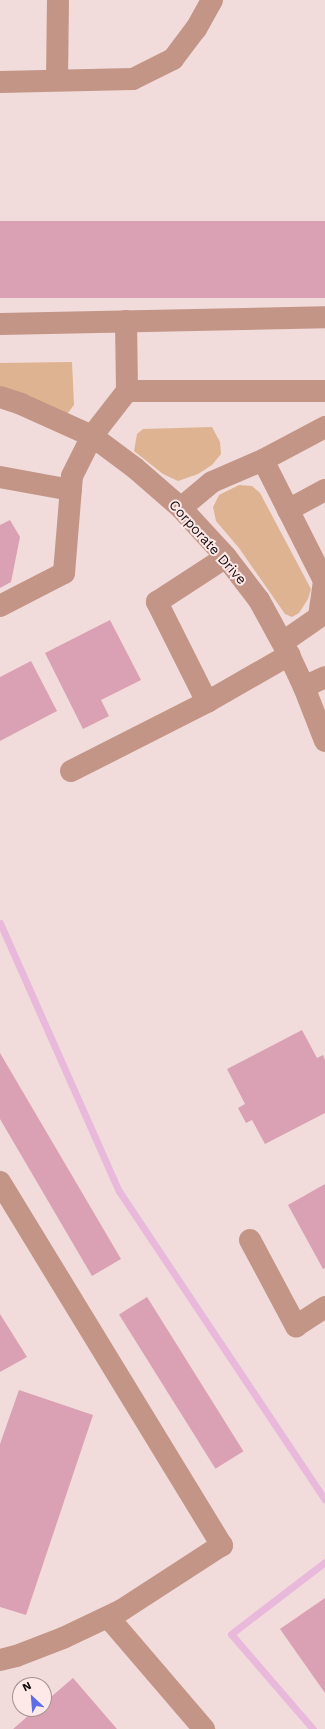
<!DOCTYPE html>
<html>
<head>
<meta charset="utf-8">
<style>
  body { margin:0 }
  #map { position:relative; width:325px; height:1729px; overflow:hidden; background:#f2dbdb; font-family:"Work Sans",sans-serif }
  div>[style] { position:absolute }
  .green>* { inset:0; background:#deb391 }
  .stream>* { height:7px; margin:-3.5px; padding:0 3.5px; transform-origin:3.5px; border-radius:3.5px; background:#e9b9db }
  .building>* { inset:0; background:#daa1b4; transform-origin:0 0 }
  .minor>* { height:22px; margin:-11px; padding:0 11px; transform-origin:11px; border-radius:11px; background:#c29586 }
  span { translate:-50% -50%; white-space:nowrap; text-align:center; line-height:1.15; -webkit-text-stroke:4px #ffe8e8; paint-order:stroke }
  .street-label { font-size:14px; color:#140d0d }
  .north { position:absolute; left:12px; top:1677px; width:40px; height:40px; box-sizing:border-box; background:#ffe8e8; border:1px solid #a19090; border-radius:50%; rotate:334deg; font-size:11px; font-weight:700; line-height:16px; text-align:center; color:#140d0d }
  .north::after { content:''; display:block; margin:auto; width:14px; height:18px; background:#5b6ee5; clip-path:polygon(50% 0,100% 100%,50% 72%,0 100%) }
</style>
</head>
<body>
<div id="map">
  <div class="green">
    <div style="clip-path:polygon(72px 362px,74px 405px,67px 414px,0 387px,0 363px)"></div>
    <div style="clip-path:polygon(212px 427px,220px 442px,221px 454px,212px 465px,198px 474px,178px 481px,163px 474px,134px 451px,137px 434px,143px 429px)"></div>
    <div style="clip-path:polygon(239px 485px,252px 486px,260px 493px,311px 589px,308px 599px,299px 613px,292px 617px,285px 614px,239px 548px,216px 521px,213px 507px,219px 495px)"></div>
  </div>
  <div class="stream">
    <div style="left:0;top:923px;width:293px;rotate:66.1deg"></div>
    <div style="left:119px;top:1191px;width:371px;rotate:56.3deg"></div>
    <div style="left:313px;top:1729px;width:125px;rotate:-130.8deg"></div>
    <div style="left:231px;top:1634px;width:118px;rotate:-37.5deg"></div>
  </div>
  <div class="building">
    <div style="left:325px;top:221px;width:77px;height:325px;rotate:90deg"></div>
    <div style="clip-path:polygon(10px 520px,20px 537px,11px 582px,0 588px,0 525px)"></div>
    <div style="clip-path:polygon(110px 620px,141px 680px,101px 700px,109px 716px,83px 729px,45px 653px)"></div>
    <div style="clip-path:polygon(31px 661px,57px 711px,0 741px,0 677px)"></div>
    <div style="clip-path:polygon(302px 1030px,317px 1058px,323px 1055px,325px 1060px,325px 1113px,265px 1144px,252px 1120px,246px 1123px,238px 1108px,245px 1104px,227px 1069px)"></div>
    <div style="clip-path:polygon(0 1053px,121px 1259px,92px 1276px,0 1119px)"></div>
    <div style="clip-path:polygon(325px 1184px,325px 1268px,323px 1269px,288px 1205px)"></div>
    <div style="left:147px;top:1297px;width:182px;height:33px;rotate:58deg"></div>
    <div style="clip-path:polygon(0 1314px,27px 1357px,0 1372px)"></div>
    <div style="clip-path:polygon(19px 1390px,93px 1415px,26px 1615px,0 1607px,0 1444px)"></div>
    <div style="clip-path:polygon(325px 1598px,325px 1693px,280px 1629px)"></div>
    <div style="clip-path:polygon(73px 1678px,117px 1729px,13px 1729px,36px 1709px,44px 1709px,44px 1703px)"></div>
  </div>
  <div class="minor">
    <div style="left:57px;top:80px;width:80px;rotate:-89.3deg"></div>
    <div style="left:0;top:82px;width:133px;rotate:-1.3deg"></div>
    <div style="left:133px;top:79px;width:45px;rotate:-26.6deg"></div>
    <div style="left:173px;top:59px;width:38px;rotate:-53deg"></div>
    <div style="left:196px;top:29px;width:33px;rotate:-61deg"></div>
    <div style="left:0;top:324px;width:325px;rotate:-1.2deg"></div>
    <div style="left:127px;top:391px;width:198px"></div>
    <div style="left:0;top:397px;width:22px;rotate:18deg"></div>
    <div style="left:21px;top:404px;width:78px;rotate:24.3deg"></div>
    <div style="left:92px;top:436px;width:54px;rotate:36.7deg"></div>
    <div style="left:135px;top:468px;width:61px;rotate:41deg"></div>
    <div style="left:181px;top:508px;width:67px;rotate:47.4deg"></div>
    <div style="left:226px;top:557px;width:54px;rotate:52.5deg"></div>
    <div style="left:259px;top:600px;width:63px;rotate:61.4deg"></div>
    <div style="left:289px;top:655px;width:35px;rotate:65deg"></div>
    <div style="left:304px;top:687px;width:58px;rotate:68.7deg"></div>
    <div style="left:263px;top:460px;width:136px;rotate:63.2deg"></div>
    <div style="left:324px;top:581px;width:36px;rotate:98deg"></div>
    <div style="left:319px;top:617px;width:44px;rotate:145.2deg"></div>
    <div style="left:0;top:477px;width:72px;rotate:10.4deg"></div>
    <div style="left:181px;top:508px;width:40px;rotate:-40deg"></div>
    <div style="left:212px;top:482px;width:56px;rotate:-23.3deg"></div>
    <div style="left:263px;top:460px;width:70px;rotate:-28deg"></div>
    <div style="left:288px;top:510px;width:42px;rotate:-28.4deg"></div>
    <div style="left:0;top:606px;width:72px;rotate:-27.3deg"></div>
    <div style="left:64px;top:573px;width:97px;rotate:-85.3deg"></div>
    <div style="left:72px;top:476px;width:45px;rotate:-63.4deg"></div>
    <div style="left:92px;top:436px;width:57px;rotate:-52.1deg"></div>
    <div style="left:127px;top:391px;width:70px;rotate:-90.8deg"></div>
    <div style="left:304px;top:687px;width:23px;rotate:-25deg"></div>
    <div style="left:207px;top:702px;width:112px;rotate:-116.6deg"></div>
    <div style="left:157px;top:602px;width:82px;rotate:-33.1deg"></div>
    <div style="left:71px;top:771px;width:153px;rotate:-26.9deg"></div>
    <div style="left:207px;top:702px;width:95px;rotate:-29.8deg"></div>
    <div style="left:0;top:1182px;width:426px;rotate:58.6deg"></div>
    <div style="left:222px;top:1545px;width:119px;rotate:147deg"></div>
    <div style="left:122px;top:1610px;width:65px;rotate:154.6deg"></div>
    <div style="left:63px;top:1638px;width:50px;rotate:159deg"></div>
    <div style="left:16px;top:1656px;width:16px;rotate:166deg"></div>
    <div style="left:250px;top:1240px;width:98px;rotate:61.9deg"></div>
    <div style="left:296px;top:1326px;width:35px;rotate:-33deg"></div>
    <div style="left:108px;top:1617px;width:148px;rotate:49.4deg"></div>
  </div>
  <div class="street-label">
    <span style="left:208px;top:542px;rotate:48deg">Corporate Drive</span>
  </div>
  <div class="north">N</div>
</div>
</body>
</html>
